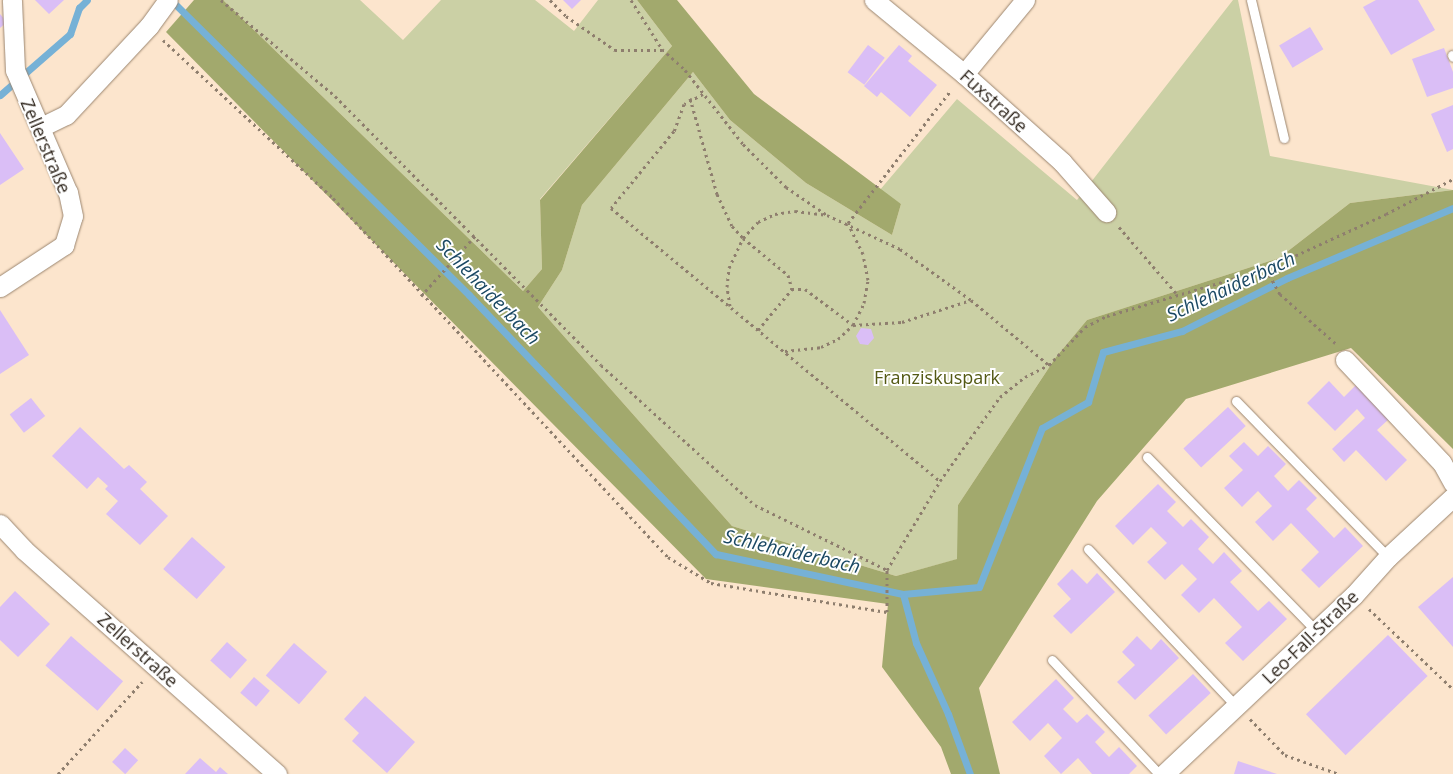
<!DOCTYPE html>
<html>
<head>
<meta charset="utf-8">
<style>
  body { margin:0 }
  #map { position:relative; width:1453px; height:774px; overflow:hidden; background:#fce5cd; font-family:"Open Sans",sans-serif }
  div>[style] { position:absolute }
  .green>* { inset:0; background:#cbd0a5 }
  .forest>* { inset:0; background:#a2a96d }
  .stream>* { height:7px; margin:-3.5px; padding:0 3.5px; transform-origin:3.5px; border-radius:3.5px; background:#76b1d6 }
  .building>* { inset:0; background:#dabef6; transform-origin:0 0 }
  .path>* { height:3px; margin-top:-1.5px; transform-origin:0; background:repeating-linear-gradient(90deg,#8e7e6e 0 2.5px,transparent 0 6.5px) }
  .roads { filter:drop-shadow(0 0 1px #9b8670) drop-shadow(0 0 1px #9b8670) }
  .service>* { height:9px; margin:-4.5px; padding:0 4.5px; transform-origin:4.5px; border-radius:4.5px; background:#fff }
  .minor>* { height:19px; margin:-9.5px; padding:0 9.5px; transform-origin:9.5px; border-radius:9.5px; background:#fff }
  span { translate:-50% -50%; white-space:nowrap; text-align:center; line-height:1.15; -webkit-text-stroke:4px #fff; paint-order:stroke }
  .street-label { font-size:18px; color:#31281f }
  .park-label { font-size:18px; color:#535914 }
  .water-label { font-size:19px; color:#1a4863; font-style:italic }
</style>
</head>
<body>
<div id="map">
  <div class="green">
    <div style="clip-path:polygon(223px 0,360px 0,403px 40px,441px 0,535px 0,574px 31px,598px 0,637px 0,672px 46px,540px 199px,542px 269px,523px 291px)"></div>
    <div style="clip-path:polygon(1233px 0,1238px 0,1270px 156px,1453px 190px,1350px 203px,1279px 258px,1087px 320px,1056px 357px,958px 505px,958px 559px,896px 576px,732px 526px,538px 307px,562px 270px,582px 205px,693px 72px,730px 120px,806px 183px,892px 235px,901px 204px,879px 191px,957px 99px,1077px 200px)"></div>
  </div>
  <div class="forest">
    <div style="clip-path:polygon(194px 0,223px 0,523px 291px,542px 269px,540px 200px,672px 46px,637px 0,677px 0,754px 94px,901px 204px,892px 235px,806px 183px,730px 120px,693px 72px,582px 205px,562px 270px,538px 307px,732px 526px,896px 576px,957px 559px,958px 505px,1056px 357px,1087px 320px,1279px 258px,1350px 203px,1453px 190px,1453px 449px,1351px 348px,1186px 399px,1097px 501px,979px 688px,1000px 774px,951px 774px,941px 747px,882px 667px,888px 604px,706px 579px,166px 32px)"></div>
  </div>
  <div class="stream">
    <div style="left:171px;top:0;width:419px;rotate:44.7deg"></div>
    <div style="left:469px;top:295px;width:358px;rotate:46.4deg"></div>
    <div style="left:716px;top:554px;width:191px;rotate:12.1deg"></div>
    <div style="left:903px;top:594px;width:76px;rotate:-5.3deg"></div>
    <div style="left:979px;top:587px;width:171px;rotate:-68.4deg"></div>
    <div style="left:1042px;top:428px;width:53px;rotate:-29.5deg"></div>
    <div style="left:1088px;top:402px;width:52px;rotate:-73.3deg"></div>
    <div style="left:1103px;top:352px;width:82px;rotate:-14.9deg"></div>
    <div style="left:1182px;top:331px;width:118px;rotate:-26.8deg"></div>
    <div style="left:1287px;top:278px;width:180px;rotate:-22.9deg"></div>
    <div style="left:0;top:95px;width:93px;rotate:-41.1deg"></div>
    <div style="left:70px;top:34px;width:28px;rotate:-71deg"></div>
    <div style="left:79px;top:8px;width:11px;rotate:-45deg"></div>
    <div style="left:903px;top:594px;width:51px;rotate:75.1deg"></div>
    <div style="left:916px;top:643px;width:78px;rotate:65.7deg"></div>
    <div style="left:948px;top:714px;width:64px;rotate:69.9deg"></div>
  </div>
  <div class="building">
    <div style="clip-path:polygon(35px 0,64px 0,49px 14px)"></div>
    <div style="clip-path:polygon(563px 0,581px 0,572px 9px)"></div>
    <div style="clip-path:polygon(1376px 0,1418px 0,1435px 30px,1391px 55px,1363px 7px)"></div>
    <div style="clip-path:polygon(0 14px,7px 22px,0 28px)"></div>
    <div style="left:1310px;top:27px;width:26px;height:36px;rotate:59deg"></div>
    <div style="left:868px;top:45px;width:21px;height:34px;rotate:37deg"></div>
    <div style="clip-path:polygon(899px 45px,912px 56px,908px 61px,937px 85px,910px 117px,881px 92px,877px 97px,864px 86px)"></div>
    <div style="clip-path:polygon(1444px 48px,1453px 72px,1453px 88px,1427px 97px,1412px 59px)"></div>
    <div style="clip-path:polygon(1453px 105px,1453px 149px,1447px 152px,1431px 114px)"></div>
    <div style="clip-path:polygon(0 133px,24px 169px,0 185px)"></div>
    <div style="clip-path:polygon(0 310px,29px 355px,0 374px)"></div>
    <div style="clip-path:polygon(861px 328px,871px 329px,874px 338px,868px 345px,860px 344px,856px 336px)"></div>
    <div style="clip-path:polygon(1329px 381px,1344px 397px,1356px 385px,1389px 419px,1377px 430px,1407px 460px,1386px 481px,1356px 450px,1344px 462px,1332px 449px,1365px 418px,1357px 409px,1335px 431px,1307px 403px)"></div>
    <div style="left:31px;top:398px;width:23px;height:27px;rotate:52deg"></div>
    <div style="left:1228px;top:407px;width:26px;height:61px;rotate:47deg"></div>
    <div style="clip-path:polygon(80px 427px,124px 469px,129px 465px,147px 482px,140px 489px,168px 516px,140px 545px,106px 514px,118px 501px,105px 489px,108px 486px,98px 477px,87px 489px,52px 456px)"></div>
    <div style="clip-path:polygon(1244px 442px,1258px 456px,1268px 446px,1286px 464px,1274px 476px,1288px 491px,1299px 480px,1317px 498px,1306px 509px,1334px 538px,1345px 527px,1363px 546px,1319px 588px,1301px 570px,1319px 552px,1291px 523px,1273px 541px,1255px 522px,1272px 506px,1258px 491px,1242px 507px,1224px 488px,1243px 470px,1229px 456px)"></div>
    <div style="clip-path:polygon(1158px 484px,1176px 502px,1167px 511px,1183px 527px,1191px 519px,1209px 537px,1198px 549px,1213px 564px,1224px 552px,1242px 571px,1230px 582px,1258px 611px,1269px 601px,1287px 619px,1243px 661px,1225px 643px,1242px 627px,1214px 598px,1199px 613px,1181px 595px,1197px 579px,1182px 564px,1165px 580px,1147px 562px,1167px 543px,1151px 527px,1133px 545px,1115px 526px)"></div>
    <div style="left:192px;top:537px;width:45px;height:43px;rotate:42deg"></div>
    <div style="clip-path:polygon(1072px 569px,1087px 584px,1097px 573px,1115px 592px,1071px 634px,1053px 616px,1071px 599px,1057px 584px)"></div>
    <div style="clip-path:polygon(1453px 577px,1453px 647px,1418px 607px)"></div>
    <div style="clip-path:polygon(15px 591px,50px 624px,18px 657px,0 640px,0 607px)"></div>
    <div style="left:1388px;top:635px;width:57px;height:114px;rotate:46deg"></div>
    <div style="left:71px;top:636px;width:69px;height:39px;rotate:41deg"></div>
    <div style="clip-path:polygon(1137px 636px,1151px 650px,1161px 639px,1179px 658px,1135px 700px,1117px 682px,1135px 665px,1122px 652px)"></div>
    <div style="left:227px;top:642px;width:27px;height:25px;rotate:42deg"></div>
    <div style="left:294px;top:643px;width:44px;height:43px;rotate:41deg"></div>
    <div style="left:1193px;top:674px;width:26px;height:61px;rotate:47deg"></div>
    <div style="left:254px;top:677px;width:21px;height:21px;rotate:41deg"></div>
    <div style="clip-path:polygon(1056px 679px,1074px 698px,1063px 709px,1077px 723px,1087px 714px,1105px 732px,1095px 742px,1109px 757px,1119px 747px,1137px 766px,1129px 774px,1092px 774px,1078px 758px,1061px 774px,1044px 756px,1062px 738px,1048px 723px,1030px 741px,1012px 722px)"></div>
    <div style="clip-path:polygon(365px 696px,415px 742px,387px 773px,352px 741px,359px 733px,344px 719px)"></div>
    <div style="left:125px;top:748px;width:18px;height:19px;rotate:43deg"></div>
    <div style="clip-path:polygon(200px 758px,216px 772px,220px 767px,228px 774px,185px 774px)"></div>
    <div style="clip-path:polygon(1238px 761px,1277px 774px,1234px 774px)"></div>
  </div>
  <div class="path">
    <div style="left:221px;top:0;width:149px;rotate:40.1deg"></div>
    <div style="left:335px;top:96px;width:378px;rotate:45.3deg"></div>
    <div style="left:601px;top:365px;width:208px;rotate:42.3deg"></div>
    <div style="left:755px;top:505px;width:147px;rotate:26.2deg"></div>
    <div style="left:550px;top:0;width:23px;rotate:45deg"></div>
    <div style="left:566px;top:16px;width:60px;rotate:34.8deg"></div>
    <div style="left:615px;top:50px;width:47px"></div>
    <div style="left:631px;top:0;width:58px;rotate:57.7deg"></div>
    <div style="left:662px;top:49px;width:31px;rotate:42deg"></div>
    <div style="left:685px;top:70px;width:94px;rotate:51.9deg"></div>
    <div style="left:743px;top:144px;width:61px;rotate:45deg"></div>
    <div style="left:786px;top:187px;width:50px;rotate:34.3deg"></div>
    <div style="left:827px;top:215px;width:81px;rotate:25deg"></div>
    <div style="left:900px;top:249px;width:87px;rotate:35.7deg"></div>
    <div style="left:971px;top:300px;width:102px;rotate:39.8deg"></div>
    <div style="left:1049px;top:365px;width:52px;rotate:-46.5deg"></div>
    <div style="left:1085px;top:327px;width:25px;rotate:-27deg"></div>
    <div style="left:1107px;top:316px;width:166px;rotate:-16.5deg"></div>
    <div style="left:1266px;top:269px;width:132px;rotate:-24.6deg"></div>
    <div style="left:1386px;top:214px;width:76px;rotate:-27.6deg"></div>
    <div style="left:163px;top:40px;width:232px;rotate:42.9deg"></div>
    <div style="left:333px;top:198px;width:491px;rotate:47deg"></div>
    <div style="left:668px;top:557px;width:50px;rotate:31.2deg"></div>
    <div style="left:711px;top:583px;width:178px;rotate:9.4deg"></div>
    <div style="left:887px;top:612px;width:42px;rotate:-90deg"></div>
    <div style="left:887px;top:570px;width:104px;rotate:-59.2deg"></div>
    <div style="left:940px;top:481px;width:103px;rotate:-54.5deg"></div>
    <div style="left:1000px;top:397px;width:32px;rotate:-39deg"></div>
    <div style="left:1025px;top:377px;width:27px;rotate:-27deg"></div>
    <div style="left:703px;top:94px;width:21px;rotate:152deg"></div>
    <div style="left:684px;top:104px;width:29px;rotate:110deg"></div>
    <div style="left:674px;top:131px;width:99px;rotate:129.3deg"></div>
    <div style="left:611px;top:208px;width:428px;rotate:39.7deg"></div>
    <div style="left:690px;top:98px;width:100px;rotate:74.3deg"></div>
    <div style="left:717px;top:194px;width:35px;rotate:65deg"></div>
    <div style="left:732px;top:226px;width:16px;rotate:47deg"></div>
    <div style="left:743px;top:238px;width:58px;rotate:39.4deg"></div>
    <div style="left:788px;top:275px;width:15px;rotate:74deg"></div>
    <div style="left:792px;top:289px;width:13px"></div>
    <div style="left:805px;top:289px;width:60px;rotate:36.9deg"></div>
    <div style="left:853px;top:325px;width:49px;rotate:-3.5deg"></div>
    <div style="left:902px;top:322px;width:72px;rotate:-17.7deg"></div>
    <div style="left:1119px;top:227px;width:87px;rotate:49.2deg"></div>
    <div style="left:1266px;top:269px;width:29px;rotate:61deg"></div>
    <div style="left:1280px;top:294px;width:74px;rotate:41.7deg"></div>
    <div style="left:421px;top:296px;width:82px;rotate:-48deg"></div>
    <div style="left:730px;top:306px;width:19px;rotate:-99deg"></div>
    <div style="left:727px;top:287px;width:19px;rotate:-84deg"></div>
    <div style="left:729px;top:268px;width:33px;rotate:-65deg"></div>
    <div style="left:743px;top:238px;width:22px;rotate:-47deg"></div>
    <div style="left:758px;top:222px;width:19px;rotate:-25deg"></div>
    <div style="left:775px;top:214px;width:20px;rotate:-9deg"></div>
    <div style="left:795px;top:211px;width:31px;rotate:7deg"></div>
    <div style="left:758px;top:330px;width:53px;rotate:-50.3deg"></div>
    <div style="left:785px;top:351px;width:36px;rotate:-6deg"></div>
    <div style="left:821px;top:347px;width:19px;rotate:-25deg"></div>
    <div style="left:838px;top:339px;width:21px;rotate:-43deg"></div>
    <div style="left:853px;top:325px;width:25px;rotate:-63deg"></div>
    <div style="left:864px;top:303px;width:23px;rotate:-80deg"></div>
    <div style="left:868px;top:280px;width:26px;rotate:-101deg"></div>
    <div style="left:863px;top:254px;width:34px;rotate:-116deg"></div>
    <div style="left:848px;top:223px;width:168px;rotate:-52.2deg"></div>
    <div style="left:1369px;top:609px;width:116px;rotate:43.6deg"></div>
    <div style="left:1250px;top:719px;width:50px;rotate:45.8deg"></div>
    <div style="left:1285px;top:755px;width:57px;rotate:19.4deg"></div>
    <div style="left:58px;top:774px;width:125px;rotate:-47.6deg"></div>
  </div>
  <div class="roads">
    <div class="service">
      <div style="left:1251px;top:0;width:142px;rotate:76.6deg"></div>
      <div style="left:1452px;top:55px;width:2px;rotate:63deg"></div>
      <div style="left:1236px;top:401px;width:218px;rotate:45.7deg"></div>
      <div style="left:1147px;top:457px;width:243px;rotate:45.8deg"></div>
      <div style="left:1088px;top:549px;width:217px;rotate:46.7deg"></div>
      <div style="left:1052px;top:660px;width:156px;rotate:46.8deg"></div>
    </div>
    <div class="minor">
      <div style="left:874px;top:0;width:117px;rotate:39.4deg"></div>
      <div style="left:964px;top:74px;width:132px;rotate:41.9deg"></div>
      <div style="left:1062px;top:162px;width:67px;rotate:48.7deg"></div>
      <div style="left:964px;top:74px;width:96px;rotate:-50.5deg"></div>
      <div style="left:41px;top:127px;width:28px;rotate:-26deg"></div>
      <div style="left:66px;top:115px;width:122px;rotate:-47deg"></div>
      <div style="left:149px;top:26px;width:32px;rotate:-54deg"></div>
      <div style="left:0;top:287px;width:77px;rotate:-33.3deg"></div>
      <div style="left:64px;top:245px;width:30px;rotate:-73deg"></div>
      <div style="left:73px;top:216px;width:24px;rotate:-102deg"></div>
      <div style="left:68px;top:193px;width:134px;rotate:-113.3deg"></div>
      <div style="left:15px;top:70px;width:70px;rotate:-92.5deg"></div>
      <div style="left:1345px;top:360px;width:141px;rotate:46.7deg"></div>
      <div style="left:1442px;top:463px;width:23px;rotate:61deg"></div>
      <div style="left:0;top:524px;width:35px;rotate:47deg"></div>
      <div style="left:24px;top:550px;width:338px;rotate:41.5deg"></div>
      <div style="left:1164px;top:774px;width:261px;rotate:-43.3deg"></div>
      <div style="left:1354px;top:595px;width:51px;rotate:-48.2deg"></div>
      <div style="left:1388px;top:557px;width:88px;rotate:-42.7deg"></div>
    </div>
  </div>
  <div class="street-label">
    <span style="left:994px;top:101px;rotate:42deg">Fuxstraße</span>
    <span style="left:46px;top:146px;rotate:67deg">Zellerstraße</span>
    <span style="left:1310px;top:637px;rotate:-44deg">Leo-Fall-Straße</span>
    <span style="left:138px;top:650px;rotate:42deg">Zellerstraße</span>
  </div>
  <div class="park-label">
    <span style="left:937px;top:377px">Franziskuspark</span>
  </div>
  <div class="water-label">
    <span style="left:1231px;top:287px;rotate:-25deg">Schlehaiderbach</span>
    <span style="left:488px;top:292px;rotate:46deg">Schlehaiderbach</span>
    <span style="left:792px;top:552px;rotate:13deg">Schlehaiderbach</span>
  </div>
</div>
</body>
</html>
